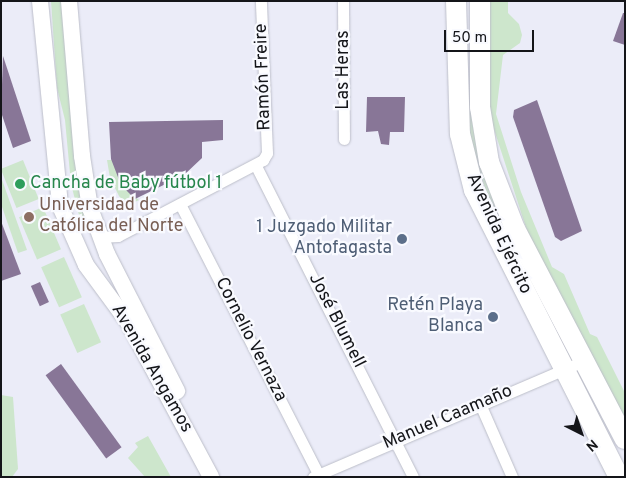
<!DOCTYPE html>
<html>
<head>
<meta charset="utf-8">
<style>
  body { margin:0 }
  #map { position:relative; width:626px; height:478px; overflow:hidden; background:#ebecf8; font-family:Overpass,sans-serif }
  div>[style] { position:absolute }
  .green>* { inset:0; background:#cde6cc; transform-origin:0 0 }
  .building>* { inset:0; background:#887697; transform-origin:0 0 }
  .roads { filter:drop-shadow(0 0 1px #bcbec9) drop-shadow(0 0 1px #bcbec9) }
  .minor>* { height:11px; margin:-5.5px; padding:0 5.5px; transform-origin:5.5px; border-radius:5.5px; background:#fff }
  .secondary>* { height:16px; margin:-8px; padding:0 8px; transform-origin:8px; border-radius:8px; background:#fff }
  .trunk>* { height:20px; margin:-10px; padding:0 10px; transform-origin:10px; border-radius:10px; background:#fff }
  .dots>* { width:14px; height:14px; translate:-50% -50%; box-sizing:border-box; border:2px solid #f9faff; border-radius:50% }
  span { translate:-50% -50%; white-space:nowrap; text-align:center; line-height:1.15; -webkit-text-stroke:4.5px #f9faff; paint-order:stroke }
  .street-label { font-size:18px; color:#141519 }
  .leisure-label { font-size:18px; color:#27864d }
  .left { translate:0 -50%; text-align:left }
  .education-label { font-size:18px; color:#785e54 }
  .service-label { font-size:18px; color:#4e5e75 }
  .right { translate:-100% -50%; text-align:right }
  .frame { position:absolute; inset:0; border:2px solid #141519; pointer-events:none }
  .north { position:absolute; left:556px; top:408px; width:50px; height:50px; -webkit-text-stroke:4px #f9faff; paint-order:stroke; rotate:139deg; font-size:14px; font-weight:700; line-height:20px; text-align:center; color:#141519 }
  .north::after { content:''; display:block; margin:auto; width:18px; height:22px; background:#141519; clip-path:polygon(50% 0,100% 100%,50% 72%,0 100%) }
  .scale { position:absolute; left:444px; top:30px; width:90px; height:22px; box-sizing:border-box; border:2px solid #141519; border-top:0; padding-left:6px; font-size:15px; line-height:18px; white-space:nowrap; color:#141519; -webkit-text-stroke:4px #f9faff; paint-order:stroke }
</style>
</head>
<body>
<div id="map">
  <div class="green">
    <div style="clip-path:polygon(51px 1px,64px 1px,88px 223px,79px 215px,71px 184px,65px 120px,57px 88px)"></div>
    <div style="clip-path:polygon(489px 1px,508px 1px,508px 13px,519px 24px,522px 35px,520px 43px,503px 55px,496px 114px,521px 192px,552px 267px,564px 274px,590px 334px,597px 337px,625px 393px,625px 432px,531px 243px,490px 117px)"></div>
    <div style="clip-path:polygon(466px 100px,472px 100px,506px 227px,502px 228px,490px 204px,467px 129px)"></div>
    <div style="left:23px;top:160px;width:42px;height:24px;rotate:68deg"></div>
    <div style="clip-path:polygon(107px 160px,117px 160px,129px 191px,139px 200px,127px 206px,119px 196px,110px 178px)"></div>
    <div style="clip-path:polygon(1px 177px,27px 250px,18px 253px,1px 204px)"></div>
    <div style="left:43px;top:207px;width:46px;height:26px;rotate:67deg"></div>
    <div style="left:64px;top:257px;width:44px;height:25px;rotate:66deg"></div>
    <div style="left:84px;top:304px;width:42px;height:26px;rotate:66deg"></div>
    <div style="clip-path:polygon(1px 395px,13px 397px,18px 469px,12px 477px,1px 477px)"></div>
    <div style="clip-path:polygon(148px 436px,171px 477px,145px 477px,128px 458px,138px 447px,135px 443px)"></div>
  </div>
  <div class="building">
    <div style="clip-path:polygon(623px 13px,625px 13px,625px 45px,613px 41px)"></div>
    <div style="clip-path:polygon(3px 56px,31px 141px,13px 148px,1px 112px)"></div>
    <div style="clip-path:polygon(367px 97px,405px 97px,404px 132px,390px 132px,389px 145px,381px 144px,378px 131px,366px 132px)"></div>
    <div style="clip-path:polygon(537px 100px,582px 231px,561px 241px,555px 237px,513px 117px,514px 110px)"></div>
    <div style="clip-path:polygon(223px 120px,223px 140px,202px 142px,202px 158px,184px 175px,135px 199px,121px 185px,111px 159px,109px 122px)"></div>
    <div style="clip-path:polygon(1px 221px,21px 274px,1px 281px)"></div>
    <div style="left:40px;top:282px;width:22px;height:10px;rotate:66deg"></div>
    <div style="left:61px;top:364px;width:103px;height:19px;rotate:54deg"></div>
  </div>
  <div class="roads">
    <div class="minor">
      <div style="left:343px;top:1px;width:138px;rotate:89.6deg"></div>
      <div style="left:256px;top:166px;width:348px;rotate:63.2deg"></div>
      <div style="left:180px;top:204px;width:307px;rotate:62.9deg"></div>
      <div style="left:99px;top:237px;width:19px;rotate:-3deg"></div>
      <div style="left:118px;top:236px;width:164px;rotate:-27.7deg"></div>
      <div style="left:263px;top:160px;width:8px;rotate:-60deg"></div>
      <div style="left:267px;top:153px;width:152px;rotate:-92.3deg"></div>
      <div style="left:480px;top:404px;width:80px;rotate:66.3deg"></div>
      <div style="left:313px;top:477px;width:295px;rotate:-23.2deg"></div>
    </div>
    <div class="secondary">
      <div style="left:40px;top:1px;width:206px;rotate:84.4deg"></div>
      <div style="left:60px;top:206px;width:64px;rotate:66.2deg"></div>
      <div style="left:86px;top:265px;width:71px;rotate:53.6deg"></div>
      <div style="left:128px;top:322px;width:176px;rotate:61.8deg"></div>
      <div style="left:69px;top:1px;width:156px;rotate:85.2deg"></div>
      <div style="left:82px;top:156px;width:53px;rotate:81.3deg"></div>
      <div style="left:90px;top:208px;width:49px;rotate:69.7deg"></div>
      <div style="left:107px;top:254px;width:154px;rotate:62.9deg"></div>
    </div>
    <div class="trunk">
      <div style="left:456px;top:1px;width:133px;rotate:88.3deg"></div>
      <div style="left:460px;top:134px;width:58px;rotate:76deg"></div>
      <div style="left:474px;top:190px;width:322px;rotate:63.2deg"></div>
      <div style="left:480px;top:1px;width:106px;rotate:90deg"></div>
      <div style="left:480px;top:107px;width:56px;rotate:80.7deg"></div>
      <div style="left:489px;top:162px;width:72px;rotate:68.8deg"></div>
      <div style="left:515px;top:229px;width:237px;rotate:62.4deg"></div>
    </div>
  </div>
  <div class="dots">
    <div style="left:20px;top:184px;background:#2e9e5b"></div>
    <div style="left:29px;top:217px;background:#8d6e63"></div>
    <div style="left:402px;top:239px;background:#5c6f8a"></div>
    <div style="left:493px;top:317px;background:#5c6f8a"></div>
  </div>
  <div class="street-label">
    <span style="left:344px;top:70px;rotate:-90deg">Las Heras</span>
    <span style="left:264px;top:77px;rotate:-92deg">Ramón Freire</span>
    <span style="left:498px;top:234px;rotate:65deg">Avenida Ejército</span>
    <span style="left:336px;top:321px;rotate:63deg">José Blumell</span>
    <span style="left:250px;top:340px;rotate:63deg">Cornelio Vernaza</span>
    <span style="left:151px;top:369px;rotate:60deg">Avenida Angamos</span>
    <span style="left:448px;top:418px;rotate:-23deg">Manuel Caamaño</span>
  </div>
  <div class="leisure-label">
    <span class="left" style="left:30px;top:184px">Cancha de Baby fútbol 1</span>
  </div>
  <div class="education-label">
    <span class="left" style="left:39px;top:217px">Universidad de<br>Católica del Norte</span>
  </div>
  <div class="service-label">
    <span class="right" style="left:392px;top:239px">1 Juzgado Militar<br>Antofagasta</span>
    <span class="right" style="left:483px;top:317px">Retén Playa<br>Blanca</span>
  </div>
  <div class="frame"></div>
  <div class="north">N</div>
  <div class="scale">50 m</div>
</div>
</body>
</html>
